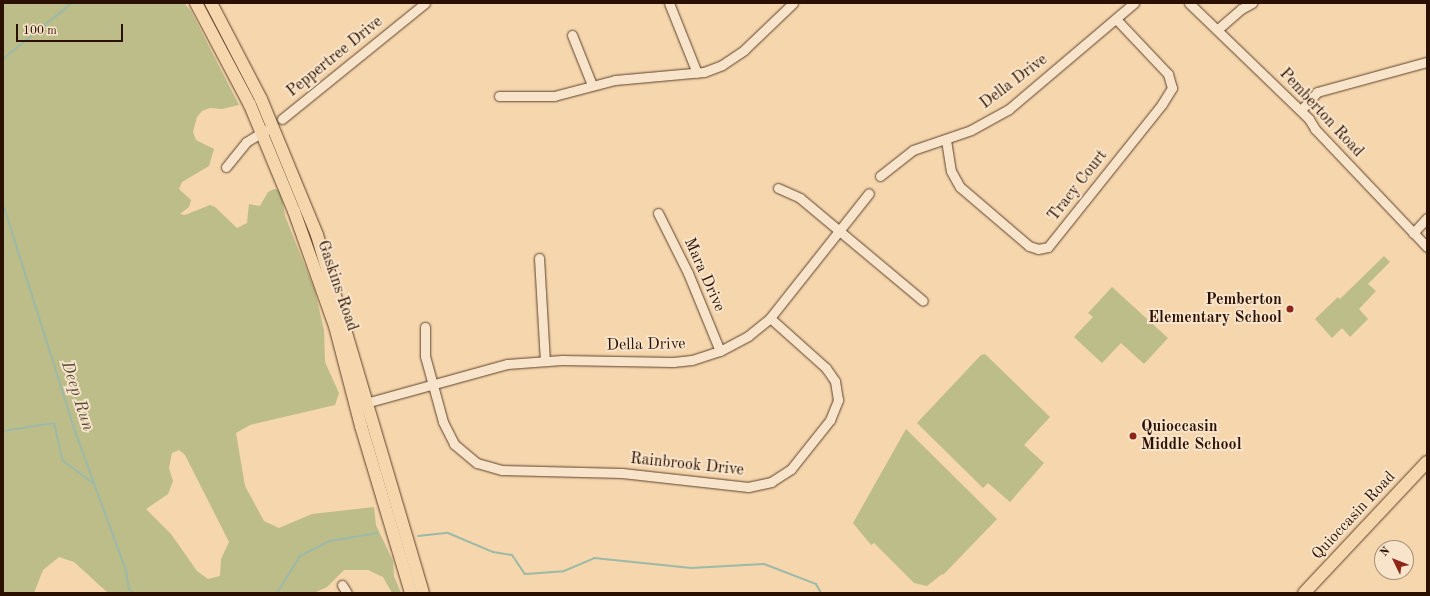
<!DOCTYPE html>
<html>
<head>
<meta charset="utf-8">
<style>
  body { margin:0 }
  #map { position:relative; width:1430px; height:596px; overflow:hidden; background:#f5d6ad; font-family:"Old Standard TT",serif }
  div>[style] { position:absolute }
  .green>* { inset:0; background:#bdbd89 }
  .stream>* { height:2px; margin:-1px; padding:0 1px; transform-origin:1px; border-radius:1px; background:#9db9a7 }
  .roads { filter:drop-shadow(0 0 1px #5e422b) drop-shadow(0 0 1px #5e422b) }
  .minor>* { height:9px; margin:-4.5px; padding:0 4.5px; transform-origin:4.5px; border-radius:4.5px; background:#f8e4ca }
  .major>* { height:12px; margin:-6px; padding:0 6px; transform-origin:6px; border-radius:6px; background:#f5d6ad }
  .dots>* { width:11px; height:11px; translate:-50% -50%; box-sizing:border-box; border:2px solid #f8e4ca; border-radius:50% }
  span { translate:-50% -50%; white-space:nowrap; text-align:center; line-height:1.15; -webkit-text-stroke:4px #f8e4ca; paint-order:stroke }
  .street-label { font-size:16px; color:#2b1000 }
  .poi-label { font-size:16px; color:#2b1000; font-weight:700 }
  .right { translate:-100% -50%; text-align:right }
  .left { translate:0 -50%; text-align:left }
  .water-label { font-size:17px; color:#534b3a; font-style:italic }
  .frame { position:absolute; inset:0; border:4px solid #2b1000; pointer-events:none }
  .north { position:absolute; left:1374px; top:540px; width:40px; height:40px; box-sizing:border-box; background:#f8e4ca; border:1px solid #a68f79; border-radius:50%; rotate:313deg; font-size:11px; font-weight:700; line-height:16px; text-align:center; color:#2b1000 }
  .north::after { content:''; display:block; margin:auto; width:14px; height:18px; background:#8f2418; clip-path:polygon(50% 0,100% 100%,50% 72%,0 100%) }
  .scale { position:absolute; left:16px; top:24px; width:107px; height:18px; box-sizing:border-box; border:2px solid #2b1000; border-top:0; padding-left:5px; font-size:12px; line-height:14px; white-space:nowrap; color:#2b1000; -webkit-text-stroke:3px #f8e4ca; paint-order:stroke }
</style>
</head>
<body>
<div id="map">
  <div class="green">
    <div style="clip-path:polygon(evenodd,3px 3px,184px 3px,191px 11px,239px 105px,222px 109px,210px 108px,202px 111px,197px 117px,193px 132px,196px 140px,214px 149px,209px 166px,182px 182px,179px 189px,191px 200px,189px 207px,180px 214px,185px 215px,210px 205px,215px 207px,237px 228px,247px 223px,249px 204px,260px 206px,268px 192px,274px 189px,281px 191px,285px 216px,315px 291px,324px 330px,325px 362px,339px 393px,335px 405px,250px 425px,236px 433px,245px 486px,264px 521px,279px 528px,312px 514px,374px 507px,376px 525px,393px 561px,394px 576px,401px 593px,392px 593px,383px 577px,368px 570px,344px 570px,327px 587px,314px 593px,108px 593px,74px 562px,59px 557px,43px 570px,34px 593px,3px 593px,3px 3px,179px 450px,185px 455px,229px 542px,221px 559px,220px 576px,208px 579px,197px 571px,171px 534px,146px 509px,168px 494px,173px 481px,169px 468px,172px 453px,179px 450px)"></div>
    <div style="clip-path:polygon(1384px 256px,1390px 262px,1368px 284px,1376px 291px,1359px 309px,1368px 319px,1350px 337px,1342px 328px,1332px 338px,1315px 319px,1338px 297px,1340px 299px)"></div>
    <div style="clip-path:polygon(1112px 287px,1168px 338px,1144px 364px,1121px 343px,1102px 363px,1074px 337px,1093px 317px,1088px 313px)"></div>
    <div style="clip-path:polygon(985px 354px,1050px 417px,1024px 445px,1044px 463px,1010px 502px,988px 483px,983px 488px,917px 423px,981px 355px)"></div>
    <div style="clip-path:polygon(906px 429px,997px 519px,943px 575px,942px 574px,927px 586px,914px 583px,874px 543px,871px 545px,853px 523px)"></div>
  </div>
  <div class="stream">
    <div style="left:3px;top:59px;width:89px;rotate:-39.1deg"></div>
    <div style="left:3px;top:204px;width:241px;rotate:72.4deg"></div>
    <div style="left:76px;top:434px;width:146px;rotate:69.9deg"></div>
    <div style="left:126px;top:571px;width:18px;rotate:81deg"></div>
    <div style="left:129px;top:589px;width:6px;rotate:45deg"></div>
    <div style="left:3px;top:431px;width:52px;rotate:-8.9deg"></div>
    <div style="left:54px;top:423px;width:39px;rotate:77deg"></div>
    <div style="left:63px;top:461px;width:37px;rotate:36deg"></div>
    <div style="left:418px;top:536px;width:30px;rotate:-6deg"></div>
    <div style="left:448px;top:533px;width:49px;rotate:22.9deg"></div>
    <div style="left:493px;top:552px;width:19px;rotate:9deg"></div>
    <div style="left:512px;top:555px;width:23px;rotate:56deg"></div>
    <div style="left:525px;top:574px;width:39px;rotate:-4deg"></div>
    <div style="left:564px;top:571px;width:33px;rotate:-23deg"></div>
    <div style="left:594px;top:558px;width:98px;rotate:5.9deg"></div>
    <div style="left:691px;top:568px;width:73px;rotate:-3.1deg"></div>
    <div style="left:764px;top:564px;width:56px;rotate:21deg"></div>
    <div style="left:816px;top:584px;width:10px;rotate:61deg"></div>
    <div style="left:277px;top:593px;width:44px;rotate:-58.1deg"></div>
    <div style="left:300px;top:556px;width:34px;rotate:-27deg"></div>
    <div style="left:330px;top:541px;width:48px;rotate:-9.7deg"></div>
  </div>
  <div class="roads">
    <div class="minor">
      <div style="left:669px;top:3px;width:75px;rotate:68.2deg"></div>
      <div style="left:1189px;top:3px;width:167px;rotate:44deg"></div>
      <div style="left:1309px;top:119px;width:12px;rotate:59deg"></div>
      <div style="left:1315px;top:129px;width:163px;rotate:46.5deg"></div>
      <div style="left:1218px;top:29px;width:30px;rotate:-41deg"></div>
      <div style="left:1241px;top:9px;width:13px;rotate:-29deg"></div>
      <div style="left:572px;top:35px;width:54px;rotate:68.2deg"></div>
      <div style="left:499px;top:96px;width:55px"></div>
      <div style="left:554px;top:96px;width:63px;rotate:-14.7deg"></div>
      <div style="left:615px;top:80px;width:89px;rotate:-5.1deg"></div>
      <div style="left:704px;top:72px;width:19px;rotate:-21deg"></div>
      <div style="left:722px;top:65px;width:27px;rotate:-34deg"></div>
      <div style="left:744px;top:50px;width:68px;rotate:-43.8deg"></div>
      <div style="left:1301px;top:110px;width:24px;rotate:-48deg"></div>
      <div style="left:1317px;top:92px;width:114px;rotate:-15.3deg"></div>
      <div style="left:282px;top:119px;width:184px;rotate:-39deg"></div>
      <div style="left:946px;top:140px;width:31px;rotate:81deg"></div>
      <div style="left:951px;top:171px;width:18px;rotate:61deg"></div>
      <div style="left:960px;top:187px;width:91px;rotate:40.5deg"></div>
      <div style="left:1029px;top:246px;width:9px;rotate:18deg"></div>
      <div style="left:1038px;top:249px;width:10px;rotate:-11deg"></div>
      <div style="left:1048px;top:247px;width:183px;rotate:-51.4deg"></div>
      <div style="left:1162px;top:104px;width:19px;rotate:-58deg"></div>
      <div style="left:1172px;top:88px;width:15px;rotate:-106deg"></div>
      <div style="left:1168px;top:74px;width:76px;rotate:-133.4deg"></div>
      <div style="left:226px;top:167px;width:32px;rotate:-51deg"></div>
      <div style="left:246px;top:142px;width:23px;rotate:-31deg"></div>
      <div style="left:880px;top:176px;width:42px;rotate:-38.2deg"></div>
      <div style="left:913px;top:150px;width:61px;rotate:-19deg"></div>
      <div style="left:971px;top:130px;width:43px;rotate:-28.9deg"></div>
      <div style="left:1009px;top:109px;width:164px;rotate:-40.3deg"></div>
      <div style="left:778px;top:188px;width:24px;rotate:24deg"></div>
      <div style="left:800px;top:198px;width:160px;rotate:39.9deg"></div>
      <div style="left:658px;top:213px;width:67px;rotate:63.4deg"></div>
      <div style="left:688px;top:273px;width:84px;rotate:67.7deg"></div>
      <div style="left:1413px;top:233px;width:21px;rotate:-47deg"></div>
      <div style="left:539px;top:258px;width:103px;rotate:86.7deg"></div>
      <div style="left:425px;top:327px;width:29px;rotate:90deg"></div>
      <div style="left:425px;top:356px;width:68px;rotate:74.7deg"></div>
      <div style="left:443px;top:422px;width:25px;rotate:63deg"></div>
      <div style="left:454px;top:444px;width:30px;rotate:40deg"></div>
      <div style="left:477px;top:463px;width:26px;rotate:16deg"></div>
      <div style="left:502px;top:470px;width:120px;rotate:1.4deg"></div>
      <div style="left:622px;top:473px;width:127px;rotate:6.3deg"></div>
      <div style="left:748px;top:487px;width:24px;rotate:-12deg"></div>
      <div style="left:771px;top:482px;width:24px;rotate:-33deg"></div>
      <div style="left:791px;top:469px;width:63px;rotate:-51.5deg"></div>
      <div style="left:830px;top:420px;width:22px;rotate:-68deg"></div>
      <div style="left:838px;top:400px;width:19px;rotate:-99deg"></div>
      <div style="left:835px;top:381px;width:16px;rotate:-125deg"></div>
      <div style="left:826px;top:368px;width:75px;rotate:-138.2deg"></div>
      <div style="left:362px;top:404px;width:150px;rotate:-15.4deg"></div>
      <div style="left:507px;top:364px;width:55px;rotate:-4.2deg"></div>
      <div style="left:562px;top:360px;width:111px;rotate:1deg"></div>
      <div style="left:673px;top:362px;width:19px;rotate:-6deg"></div>
      <div style="left:692px;top:360px;width:29px;rotate:-18deg"></div>
      <div style="left:720px;top:351px;width:32px;rotate:-28deg"></div>
      <div style="left:748px;top:336px;width:28px;rotate:-39deg"></div>
      <div style="left:770px;top:318px;width:159px;rotate:-51.6deg"></div>
      <div style="left:342px;top:585px;width:9px;rotate:58deg"></div>
    </div>
    <div class="major">
      <div style="left:196px;top:3px;width:115px;rotate:62.1deg"></div>
      <div style="left:250px;top:105px;width:115px;rotate:67.5deg"></div>
      <div style="left:294px;top:211px;width:122px;rotate:70.4deg"></div>
      <div style="left:335px;top:326px;width:103px;rotate:75.4deg"></div>
      <div style="left:361px;top:426px;width:174px;rotate:73.3deg"></div>
      <div style="left:211px;top:3px;width:108px;rotate:62.5deg"></div>
      <div style="left:261px;top:99px;width:147px;rotate:67.6deg"></div>
      <div style="left:317px;top:235px;width:373px;rotate:73.5deg"></div>
      <div style="left:1304px;top:593px;width:180px;rotate:-46.8deg"></div>
    </div>
  </div>
  <div class="dots">
    <div style="left:1290px;top:309px;background:#8f2418"></div>
    <div style="left:1133px;top:436px;background:#8f2418"></div>
  </div>
  <div class="street-label">
    <span style="left:335px;top:57px;rotate:-39deg">Peppertree Drive</span>
    <span style="left:1014px;top:82px;rotate:-37deg">Della Drive</span>
    <span style="left:1321px;top:113px;rotate:47deg">Pemberton Road</span>
    <span style="left:1078px;top:186px;rotate:-52deg">Tracy Court</span>
    <span style="left:704px;top:275px;rotate:66deg">Mara Drive</span>
    <span style="left:337px;top:286px;rotate:71deg">Gaskins Road</span>
    <span style="left:646px;top:345px;rotate:-1deg">Della Drive</span>
    <span style="left:687px;top:465px;rotate:6deg">Rainbrook Drive</span>
    <span style="left:1354px;top:516px;rotate:-47deg">Quioccasin Road</span>
  </div>
  <div class="poi-label">
    <span class="right" style="left:1282px;top:309px">Pemberton<br>Elementary School</span>
    <span class="left" style="left:1141px;top:436px">Quioccasin<br>Middle School</span>
  </div>
  <div class="water-label">
    <span style="left:77px;top:396px;rotate:72deg">Deep Run</span>
  </div>
  <div class="frame"></div>
  <div class="north">N</div>
  <div class="scale">100 m</div>
</div>
</body>
</html>
